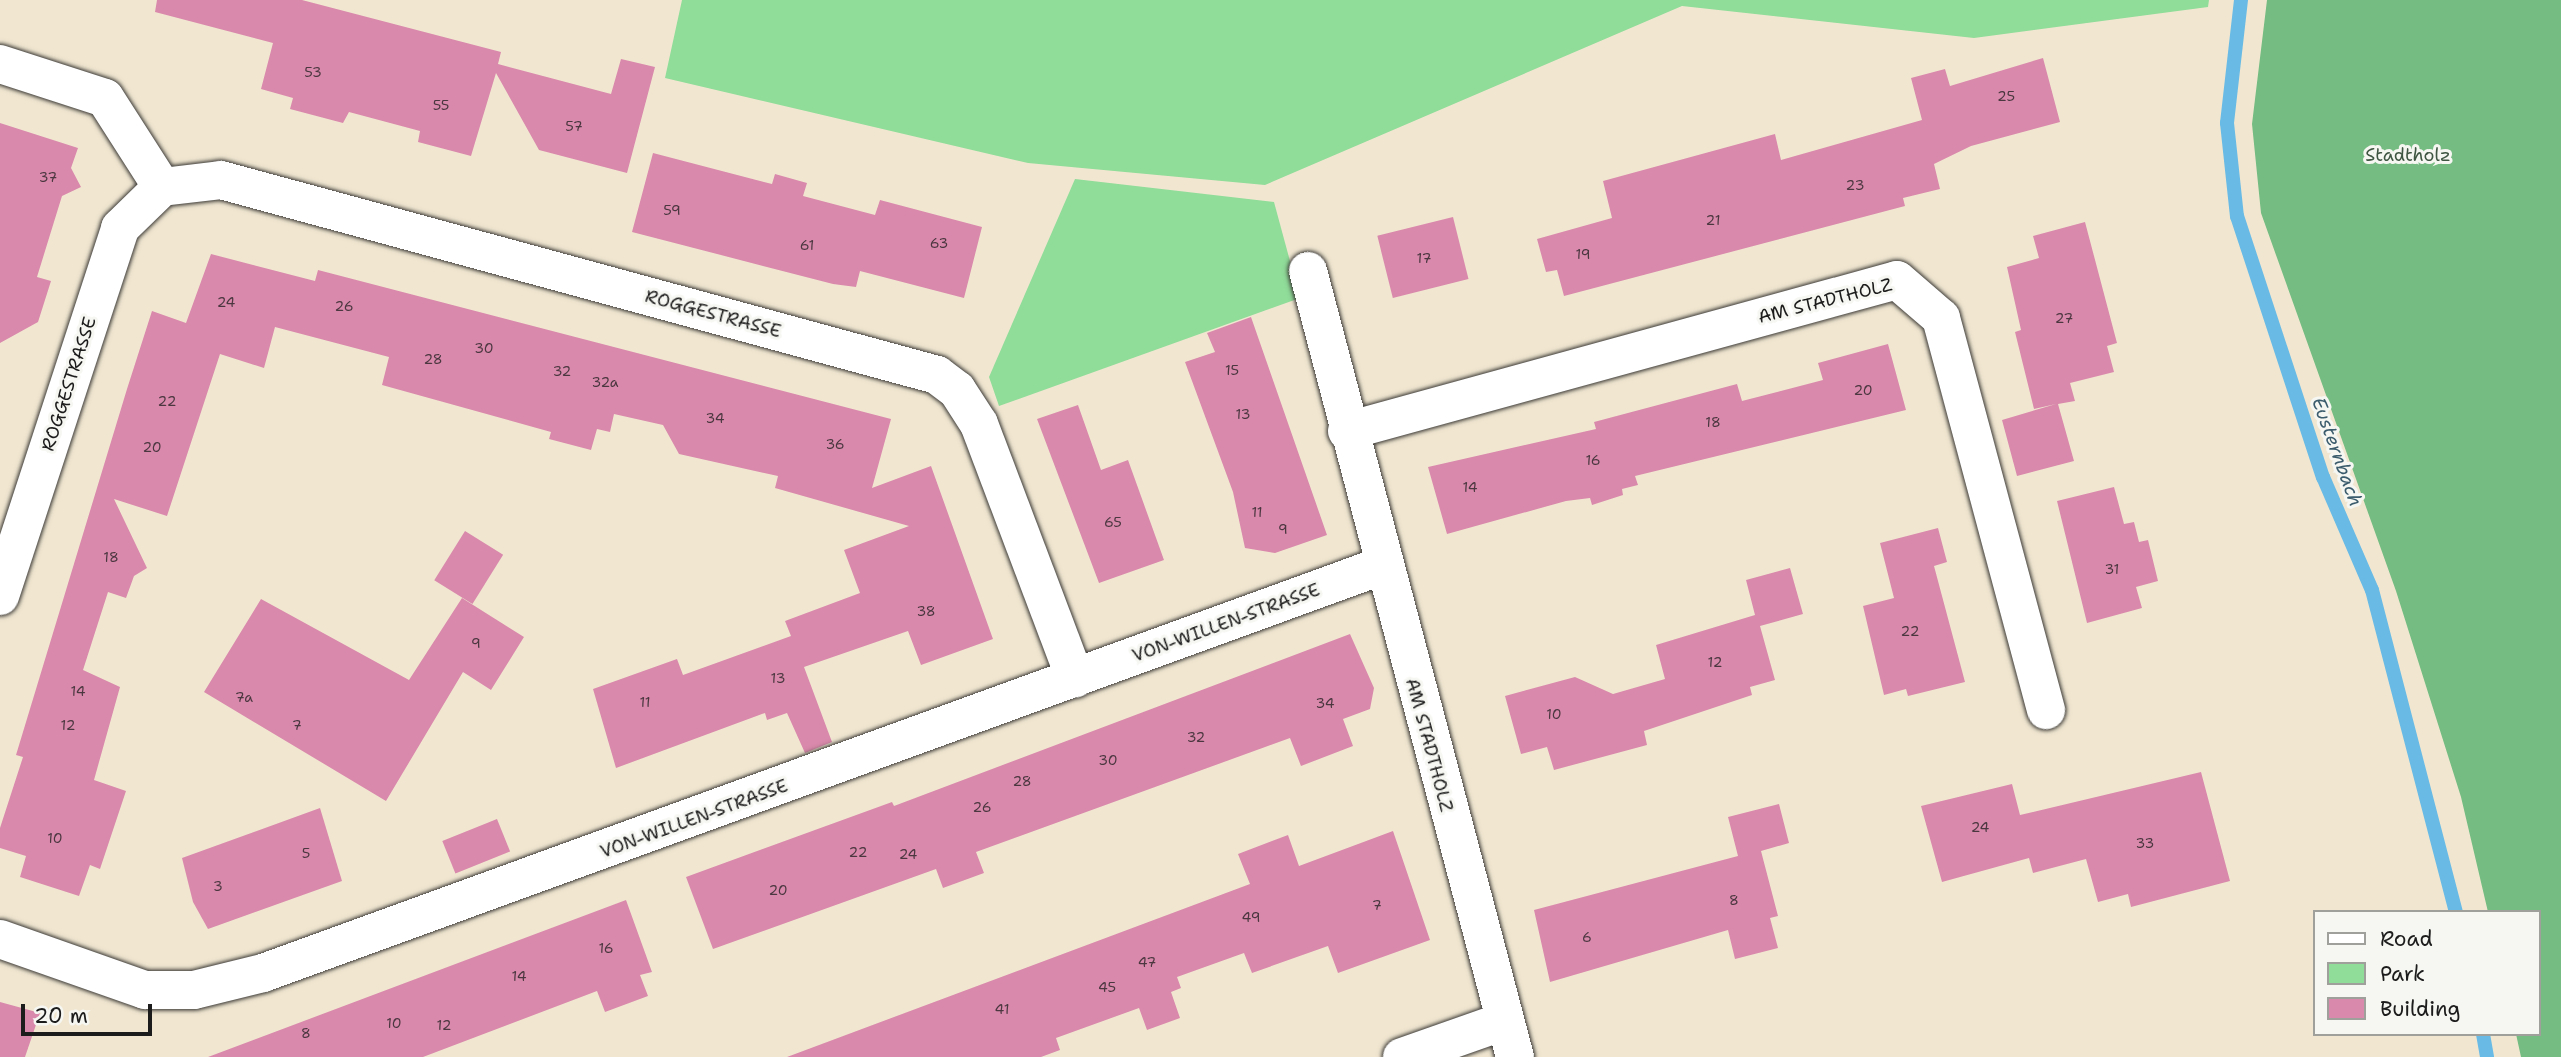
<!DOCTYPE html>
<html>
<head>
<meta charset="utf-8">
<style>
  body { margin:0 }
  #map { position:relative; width:2561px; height:1057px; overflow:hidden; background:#f1e7d1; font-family:"Shantell Sans",sans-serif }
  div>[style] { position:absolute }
  .green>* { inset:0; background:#90dc99 }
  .forest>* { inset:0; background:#74bc81 }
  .stream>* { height:14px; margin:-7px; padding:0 7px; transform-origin:7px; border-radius:7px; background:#69bbe5 }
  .building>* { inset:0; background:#d989ab; transform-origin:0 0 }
  .roads { filter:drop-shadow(0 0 2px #3c3a37) drop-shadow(0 0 2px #3c3a37) }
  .minor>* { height:38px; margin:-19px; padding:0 19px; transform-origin:19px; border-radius:19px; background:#fff }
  span { translate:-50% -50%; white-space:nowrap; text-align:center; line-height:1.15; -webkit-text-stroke:6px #f6f6f2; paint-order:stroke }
  .number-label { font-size:14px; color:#4b3740 }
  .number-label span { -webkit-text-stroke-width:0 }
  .park-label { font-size:18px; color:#3f5642 }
  .street-label { font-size:18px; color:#1c1c1c }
  .water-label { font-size:19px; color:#3b5c6c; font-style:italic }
  .legend { position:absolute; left:2313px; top:910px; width:228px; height:126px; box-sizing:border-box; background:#f6f6f2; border:2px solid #9f9f9c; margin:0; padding:9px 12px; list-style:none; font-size:21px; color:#1c1c1c }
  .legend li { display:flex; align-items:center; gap:14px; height:35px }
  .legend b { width:35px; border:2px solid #9f9f9c }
  .scale { position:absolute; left:21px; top:1004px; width:131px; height:32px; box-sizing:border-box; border:4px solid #1c1c1c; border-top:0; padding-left:9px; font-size:21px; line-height:24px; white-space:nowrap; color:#1c1c1c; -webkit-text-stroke:5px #f6f6f2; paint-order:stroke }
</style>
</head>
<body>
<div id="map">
  <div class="green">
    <div style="clip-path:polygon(682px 0,2209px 0,2208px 7px,1974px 38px,1682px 6px,1265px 185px,1028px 163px,665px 78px)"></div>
    <div style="clip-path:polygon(1075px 179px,1274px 202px,1300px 298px,999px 406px,989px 377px)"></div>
  </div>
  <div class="forest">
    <div style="clip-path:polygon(2267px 0,2561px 0,2561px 1057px,2521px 1057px,2516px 1034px,2538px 1034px,2538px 912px,2488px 912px,2461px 797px,2396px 591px,2261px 213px,2252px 124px)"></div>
  </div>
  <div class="stream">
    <div style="left:2241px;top:0;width:124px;rotate:96.5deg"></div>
    <div style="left:2227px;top:123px;width:94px;rotate:83.9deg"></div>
    <div style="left:2237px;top:216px;width:275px;rotate:71.8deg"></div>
    <div style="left:2323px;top:477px;width:123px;rotate:66.6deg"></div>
    <div style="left:2372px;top:590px;width:333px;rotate:75.4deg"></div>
    <div style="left:2483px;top:1034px;width:23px;rotate:80deg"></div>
  </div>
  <div class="building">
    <div style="clip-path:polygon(157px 0,302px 0,501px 52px,498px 64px,611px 94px,621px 59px,655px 67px,627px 173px,539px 150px,496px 73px,471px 156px,418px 142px,420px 131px,349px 112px,343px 123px,290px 109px,293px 98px,261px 89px,273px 43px,155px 12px)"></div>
    <div style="clip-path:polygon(2043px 58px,2060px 122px,1971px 146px,1934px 164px,1940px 189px,1903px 198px,1905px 206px,1564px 296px,1557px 270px,1546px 272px,1537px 239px,1612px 218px,1603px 181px,1775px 134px,1781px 160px,1922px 120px,1911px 78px,1945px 69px,1950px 86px)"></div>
    <div style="clip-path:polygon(0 123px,78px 148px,71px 168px,81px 187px,62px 196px,37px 277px,51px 281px,38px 322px,0 343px)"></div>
    <div style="clip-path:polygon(653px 153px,772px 184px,775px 174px,807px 183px,803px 196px,875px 215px,880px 200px,982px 227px,964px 298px,860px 271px,856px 287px,833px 284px,632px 232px)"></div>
    <div style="left:1453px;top:217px;width:64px;height:78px;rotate:76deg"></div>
    <div style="clip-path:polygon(2085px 222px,2117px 343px,2107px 346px,2114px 372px,2070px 383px,2075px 401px,2058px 404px,2074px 461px,2017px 476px,2002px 420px,2056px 404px,2034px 409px,2015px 332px,2021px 330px,2007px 267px,2039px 258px,2033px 236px)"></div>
    <div style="clip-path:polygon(211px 254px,315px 281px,318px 270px,891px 419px,872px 488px,931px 466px,993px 639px,921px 665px,908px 631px,804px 667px,832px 742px,805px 753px,787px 713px,767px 720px,765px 713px,616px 768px,593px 689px,677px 659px,683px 675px,791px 636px,785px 621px,860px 593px,844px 550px,909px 526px,775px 488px,778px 476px,679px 454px,663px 425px,614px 414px,610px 432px,597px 429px,591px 450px,549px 439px,551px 432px,382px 385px,389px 357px,275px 327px,264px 368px,220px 354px,167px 516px,114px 499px,147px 568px,134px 576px,126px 598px,108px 592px,83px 670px,120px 687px,94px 780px,126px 791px,100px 869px,90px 865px,79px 896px,20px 877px,26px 856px,0 848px,0 828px,23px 757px,16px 755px,127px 389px,152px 311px,186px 323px)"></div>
    <div style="clip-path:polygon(1251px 317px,1327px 535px,1275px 553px,1245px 548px,1233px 492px,1185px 362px,1215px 352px,1207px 333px)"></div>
    <div style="clip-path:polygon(1888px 344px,1906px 410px,1635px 476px,1638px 485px,1622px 489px,1623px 495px,1592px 505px,1590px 498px,1566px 501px,1447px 534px,1428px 467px,1596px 429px,1594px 422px,1737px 384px,1742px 401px,1823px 380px,1818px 363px)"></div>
    <div style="clip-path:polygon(1078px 405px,1101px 470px,1128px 460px,1164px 560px,1099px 583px,1037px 419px)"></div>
    <div style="clip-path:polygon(2114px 487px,2124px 524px,2134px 522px,2139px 542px,2148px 540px,2158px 581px,2136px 587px,2142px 608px,2087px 623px,2057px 501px)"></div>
    <div style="clip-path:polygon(1938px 528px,1947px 562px,1934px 566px,1965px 682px,1908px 696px,1906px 689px,1884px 695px,1863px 606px,1894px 598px,1880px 543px)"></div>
    <div style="left:465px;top:531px;width:45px;height:58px;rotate:32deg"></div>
    <div style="clip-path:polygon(1790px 568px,1803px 614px,1760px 626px,1775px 680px,1750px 687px,1752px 695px,1644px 731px,1647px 745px,1554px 770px,1547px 747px,1521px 754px,1505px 696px,1575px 677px,1613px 694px,1665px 679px,1656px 645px,1755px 615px,1746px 580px)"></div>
    <div style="clip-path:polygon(462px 598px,524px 637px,491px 690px,463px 672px,386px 801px,204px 692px,261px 599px,409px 680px)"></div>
    <div style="clip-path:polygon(1350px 634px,1374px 688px,1370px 709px,1343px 719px,1353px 746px,1301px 766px,1290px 738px,976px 852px,984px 873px,943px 888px,936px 869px,713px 949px,686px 877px,892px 802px,894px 806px)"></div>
    <div style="clip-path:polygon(2201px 772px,2230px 881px,2131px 907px,2128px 894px,2098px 902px,2086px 859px,2033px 873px,2029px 858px,1942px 882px,1921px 806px,2012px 784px,2020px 815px)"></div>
    <div style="clip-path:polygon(1779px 804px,1789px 843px,1761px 851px,1778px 916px,1770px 918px,1778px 948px,1735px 959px,1728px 930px,1550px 982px,1534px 910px,1738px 856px,1728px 817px)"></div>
    <div style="clip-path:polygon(320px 808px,342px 881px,208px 929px,193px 902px,182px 858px)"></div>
    <div style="left:497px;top:819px;width:35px;height:59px;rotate:68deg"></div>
    <div style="clip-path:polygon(1393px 831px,1430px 940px,1338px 973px,1328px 946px,1252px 973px,1244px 953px,1177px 977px,1181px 988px,1171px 992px,1180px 1018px,1147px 1030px,1139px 1008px,1056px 1038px,1060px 1050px,1041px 1057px,787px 1057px,1250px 884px,1238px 854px,1288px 835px,1299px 866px)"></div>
    <div style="clip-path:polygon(626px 900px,652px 972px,640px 975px,648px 996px,605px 1012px,597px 991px,423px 1057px,208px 1057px)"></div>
    <div style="clip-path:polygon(0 1002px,40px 1013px,25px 1057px,0 1057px)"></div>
  </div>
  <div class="roads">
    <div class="minor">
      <div style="left:0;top:64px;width:110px;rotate:17.9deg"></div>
      <div style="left:105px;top:98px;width:106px;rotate:57.4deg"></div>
      <div style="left:1308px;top:271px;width:813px;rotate:75.25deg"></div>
      <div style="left:1347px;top:431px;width:570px;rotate:-15.35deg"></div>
      <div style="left:1897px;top:280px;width:58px;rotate:40.8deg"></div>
      <div style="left:1941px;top:318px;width:406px;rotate:75deg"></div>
      <div style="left:0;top:596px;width:387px;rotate:-71.9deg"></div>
      <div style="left:120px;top:228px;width:59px;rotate:-44.3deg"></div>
      <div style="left:162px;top:187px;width:59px;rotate:-6.8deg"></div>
      <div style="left:221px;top:180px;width:742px;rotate:15.23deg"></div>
      <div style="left:937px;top:375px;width:25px;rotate:37deg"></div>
      <div style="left:957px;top:390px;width:40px;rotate:57.1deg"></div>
      <div style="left:979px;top:424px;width:272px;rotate:69.3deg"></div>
      <div style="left:0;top:939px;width:154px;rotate:19.4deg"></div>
      <div style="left:145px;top:990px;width:49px"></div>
      <div style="left:194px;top:990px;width:71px;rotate:-13.8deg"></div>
      <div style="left:263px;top:973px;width:1190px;rotate:-20deg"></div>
      <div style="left:1402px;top:1057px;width:108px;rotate:-19.4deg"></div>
    </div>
  </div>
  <div class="number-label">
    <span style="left:313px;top:72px">53</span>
    <span style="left:2006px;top:96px">25</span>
    <span style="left:441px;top:105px">55</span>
    <span style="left:574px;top:126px">57</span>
    <span style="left:48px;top:177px">37</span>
    <span style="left:1855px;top:185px">23</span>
    <span style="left:672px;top:210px">59</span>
    <span style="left:1713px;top:220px">21</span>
    <span style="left:939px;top:243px">63</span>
    <span style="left:807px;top:245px">61</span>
    <span style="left:1583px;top:254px">19</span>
    <span style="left:1424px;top:258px">17</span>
    <span style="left:226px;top:302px">24</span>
    <span style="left:344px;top:306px">26</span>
    <span style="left:2064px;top:318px">27</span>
    <span style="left:484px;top:348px">30</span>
    <span style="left:433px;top:359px">28</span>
    <span style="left:1232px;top:370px">15</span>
    <span style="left:562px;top:371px">32</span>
    <span style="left:605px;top:382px">32a</span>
    <span style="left:1863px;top:390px">20</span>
    <span style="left:167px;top:401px">22</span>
    <span style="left:1243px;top:414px">13</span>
    <span style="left:715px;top:418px">34</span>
    <span style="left:1713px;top:422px">18</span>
    <span style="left:835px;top:444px">36</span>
    <span style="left:152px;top:447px">20</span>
    <span style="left:1593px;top:460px">16</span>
    <span style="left:1470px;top:487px">14</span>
    <span style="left:1257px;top:512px">11</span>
    <span style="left:1113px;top:522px">65</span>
    <span style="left:1283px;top:529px">9</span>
    <span style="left:111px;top:557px">18</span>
    <span style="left:2112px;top:569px">31</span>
    <span style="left:926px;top:611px">38</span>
    <span style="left:1910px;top:631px">22</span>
    <span style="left:476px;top:643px">9</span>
    <span style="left:1715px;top:662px">12</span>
    <span style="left:778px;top:678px">13</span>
    <span style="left:78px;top:691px">14</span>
    <span style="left:244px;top:697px">7a</span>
    <span style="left:645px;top:702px">11</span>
    <span style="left:1325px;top:703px">34</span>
    <span style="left:1554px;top:714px">10</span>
    <span style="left:68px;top:725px">12</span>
    <span style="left:297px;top:725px">7</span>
    <span style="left:1196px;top:737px">32</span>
    <span style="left:1108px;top:760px">30</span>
    <span style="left:1022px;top:781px">28</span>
    <span style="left:982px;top:807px">26</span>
    <span style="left:1980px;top:827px">24</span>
    <span style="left:55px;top:838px">10</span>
    <span style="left:2145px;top:843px">33</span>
    <span style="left:858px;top:852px">22</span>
    <span style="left:306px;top:853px">5</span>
    <span style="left:908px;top:854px">24</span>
    <span style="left:218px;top:886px">3</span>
    <span style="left:778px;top:890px">20</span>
    <span style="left:1734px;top:900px">8</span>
    <span style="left:1377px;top:905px">7</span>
    <span style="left:1251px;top:917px">49</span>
    <span style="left:1587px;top:937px">6</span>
    <span style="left:606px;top:948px">16</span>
    <span style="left:1147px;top:962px">47</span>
    <span style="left:519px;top:976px">14</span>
    <span style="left:1107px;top:987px">45</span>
    <span style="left:1002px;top:1009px">41</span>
    <span style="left:394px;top:1023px">10</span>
    <span style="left:444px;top:1025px">12</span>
    <span style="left:306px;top:1033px">8</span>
  </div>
  <div class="park-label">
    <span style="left:2408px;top:155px">Stadtholz</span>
  </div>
  <div class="street-label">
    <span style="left:1825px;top:301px;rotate:-14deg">AM STADTHOLZ</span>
    <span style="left:713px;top:314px;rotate:15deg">ROGGESTRASSE</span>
    <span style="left:69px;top:384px;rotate:-72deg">ROGGESTRASSE</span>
    <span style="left:1226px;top:623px;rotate:-20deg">VON-WILLEN-STRASSE</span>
    <span style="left:1429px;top:745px;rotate:75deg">AM STADTHOLZ</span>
    <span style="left:694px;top:819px;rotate:-20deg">VON-WILLEN-STRASSE</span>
  </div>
  <div class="water-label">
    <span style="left:2337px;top:452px;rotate:70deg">Eusternbach</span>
  </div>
  <ul class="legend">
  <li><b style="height:9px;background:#fff"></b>Road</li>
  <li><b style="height:19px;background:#90dc99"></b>Park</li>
  <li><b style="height:19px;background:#d989ab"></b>Building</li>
  </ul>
  <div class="scale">20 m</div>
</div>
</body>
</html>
